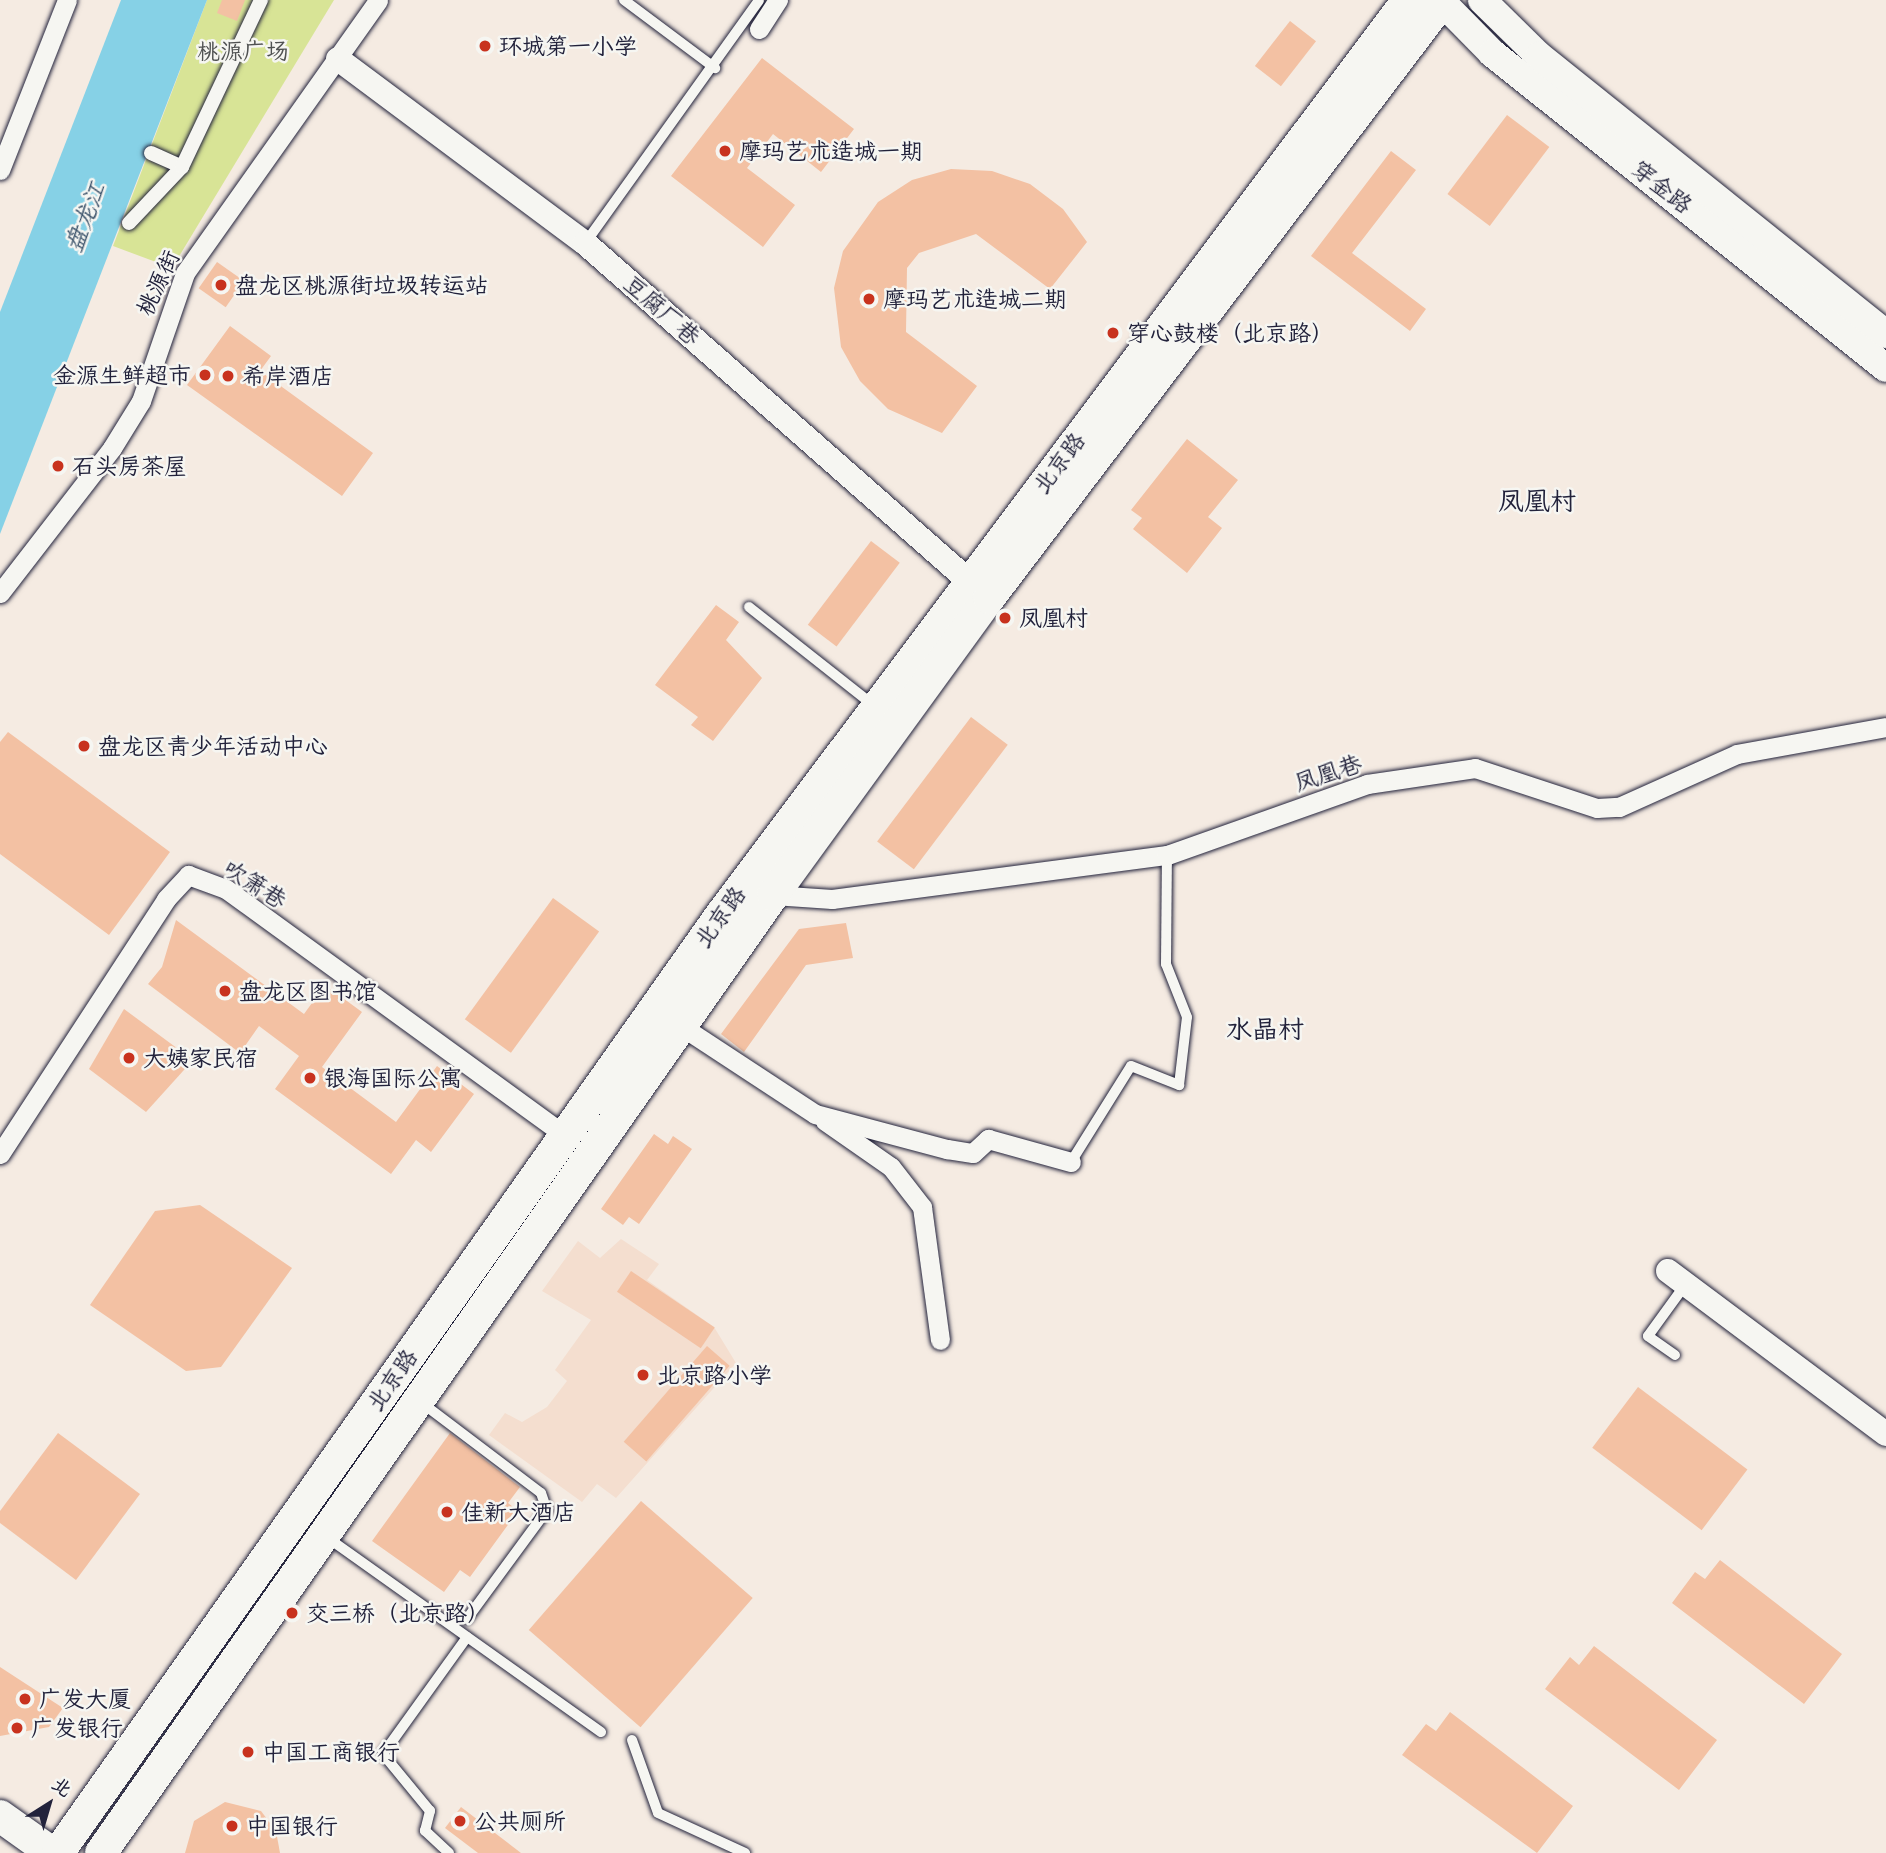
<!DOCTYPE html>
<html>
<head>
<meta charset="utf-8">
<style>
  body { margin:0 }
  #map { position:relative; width:1886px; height:1853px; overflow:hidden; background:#f5ebe2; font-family:Itim,"LXGW WenKai TC",sans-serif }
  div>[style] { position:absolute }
  .built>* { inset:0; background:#f4decf }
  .green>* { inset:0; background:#d8e496 }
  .water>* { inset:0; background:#86d1e6 }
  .building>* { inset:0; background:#f3c1a3; transform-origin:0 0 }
  .roads { filter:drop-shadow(0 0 2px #22223b) drop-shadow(0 0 2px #22223b) }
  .service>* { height:10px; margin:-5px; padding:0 5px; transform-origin:5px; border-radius:5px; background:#f6f6f2 }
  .pedestrian>* { height:14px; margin:-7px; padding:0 7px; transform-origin:7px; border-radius:7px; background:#f6f6f2 }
  .minor>* { height:19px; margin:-9.5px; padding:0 9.5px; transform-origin:9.5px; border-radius:9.5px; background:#f6f6f2 }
  .tertiary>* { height:24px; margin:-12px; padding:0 12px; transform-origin:12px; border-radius:12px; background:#f6f6f2 }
  .secondary>* { height:28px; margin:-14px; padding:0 14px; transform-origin:14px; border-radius:14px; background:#f6f6f2 }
  .primary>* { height:32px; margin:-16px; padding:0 16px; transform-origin:16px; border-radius:16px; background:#f6f6f2 }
  .dots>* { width:19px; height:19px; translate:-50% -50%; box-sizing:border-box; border:4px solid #f6f6f2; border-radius:50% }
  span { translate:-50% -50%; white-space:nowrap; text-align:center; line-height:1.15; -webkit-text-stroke:5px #f6f6f2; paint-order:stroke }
  .poi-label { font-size:23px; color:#22223b }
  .left { translate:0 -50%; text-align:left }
  .right { translate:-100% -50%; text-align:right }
  .park-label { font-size:23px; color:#505252 }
  .street-label { font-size:23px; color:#22223b }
  .water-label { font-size:24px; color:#40576e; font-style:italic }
  .quarter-label { font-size:26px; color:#22223b }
  .north { position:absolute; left:14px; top:1769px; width:70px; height:70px; -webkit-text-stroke:5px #f6f6f2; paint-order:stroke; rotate:37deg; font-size:19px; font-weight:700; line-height:28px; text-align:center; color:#22223b }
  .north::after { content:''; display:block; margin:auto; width:24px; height:32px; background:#22223b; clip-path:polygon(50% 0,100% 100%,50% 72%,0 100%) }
</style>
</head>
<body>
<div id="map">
  <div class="built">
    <div style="clip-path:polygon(621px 1239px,659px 1264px,647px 1280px,714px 1327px,736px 1363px,616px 1498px,597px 1484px,582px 1502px,489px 1435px,505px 1413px,522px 1422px,547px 1407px,567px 1381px,555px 1370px,591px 1320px,542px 1291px,578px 1241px,600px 1258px)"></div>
  </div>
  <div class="green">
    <div style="clip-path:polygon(207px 0,334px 0,172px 268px,113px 246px)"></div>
  </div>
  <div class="water">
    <div style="clip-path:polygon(121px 0,207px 0,0 534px,0 312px)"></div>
  </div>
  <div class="building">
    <div style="clip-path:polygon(222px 0,245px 0,237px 21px,217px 13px)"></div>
    <div style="left:1290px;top:21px;width:33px;height:57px;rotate:38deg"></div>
    <div style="clip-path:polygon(762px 58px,854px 129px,821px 172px,773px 134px,747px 168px,795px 205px,763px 247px,671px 176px)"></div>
    <div style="left:1507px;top:115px;width:53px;height:99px;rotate:37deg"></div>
    <div style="clip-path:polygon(1391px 151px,1416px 170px,1352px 253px,1426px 309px,1410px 331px,1311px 256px)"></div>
    <div style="clip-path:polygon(951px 169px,992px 171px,1030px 184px,1063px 209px,1087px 242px,1050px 289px,976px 234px,919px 253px,907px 268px,906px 332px,977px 386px,942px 433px,888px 409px,860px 381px,841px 347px,834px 288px,843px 251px,878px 202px,912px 180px)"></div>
    <div style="left:217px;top:262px;width:33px;height:32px;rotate:35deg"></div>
    <div style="clip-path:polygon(230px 326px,271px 356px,260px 371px,373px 453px,342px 496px,187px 385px)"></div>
    <div style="clip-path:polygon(1187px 439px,1238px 480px,1208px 517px,1222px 528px,1187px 573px,1133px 529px,1142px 518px,1131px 510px)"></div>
    <div style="left:871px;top:541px;width:36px;height:105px;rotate:37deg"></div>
    <div style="clip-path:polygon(716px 605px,739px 622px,726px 640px,762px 678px,713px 741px,691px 725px,698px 717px,655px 685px)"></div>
    <div style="left:971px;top:717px;width:46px;height:156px;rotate:37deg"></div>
    <div style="clip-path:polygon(8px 732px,170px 852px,109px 935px,0 854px,0 742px)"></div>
    <div style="left:553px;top:898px;width:57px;height:150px;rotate:36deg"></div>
    <div style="clip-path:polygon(176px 920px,304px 1014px,325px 985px,362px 1012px,322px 1067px,396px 1122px,437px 1066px,474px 1094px,431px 1152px,416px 1140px,391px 1174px,275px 1089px,299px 1056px,259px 1026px,240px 1053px,148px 984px,162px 967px)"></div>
    <div style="clip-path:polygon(846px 923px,853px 958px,806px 965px,744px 1052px,721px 1034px,799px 929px)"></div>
    <div style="clip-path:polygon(124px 1009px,193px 1060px,146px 1112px,89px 1069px)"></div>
    <div style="clip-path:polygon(654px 1134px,668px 1144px,673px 1136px,692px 1149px,639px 1224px,629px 1217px,623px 1225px,601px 1209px)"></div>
    <div style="clip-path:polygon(200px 1205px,292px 1268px,221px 1367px,186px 1371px,90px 1305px,155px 1211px)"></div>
    <div style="left:631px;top:1271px;width:101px;height:25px;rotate:34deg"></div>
    <div style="left:707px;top:1346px;width:30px;height:127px;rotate:41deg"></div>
    <div style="left:1638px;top:1387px;width:137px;height:76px;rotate:37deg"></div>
    <div style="clip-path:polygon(58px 1433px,140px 1494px,76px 1580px,0 1523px,0 1511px)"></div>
    <div style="clip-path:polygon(450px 1433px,520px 1487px,508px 1503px,518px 1511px,470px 1577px,460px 1570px,444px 1592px,372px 1541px)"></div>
    <div style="left:641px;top:1501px;width:148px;height:171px;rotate:41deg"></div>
    <div style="clip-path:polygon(1720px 1560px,1842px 1654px,1804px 1704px,1672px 1603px,1695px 1572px,1705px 1579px)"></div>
    <div style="clip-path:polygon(1594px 1646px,1717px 1740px,1679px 1790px,1545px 1689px,1570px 1657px,1579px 1665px)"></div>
    <div style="clip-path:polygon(0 1667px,63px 1708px,49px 1727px,0 1736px)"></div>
    <div style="clip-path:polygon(1450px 1712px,1573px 1806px,1537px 1853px,1402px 1755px,1426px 1724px,1436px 1731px)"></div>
    <div style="clip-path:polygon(225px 1802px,261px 1811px,276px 1831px,280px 1853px,185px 1853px,194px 1821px)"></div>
    <div style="clip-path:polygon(461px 1807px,521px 1853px,478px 1853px,445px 1828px)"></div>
  </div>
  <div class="roads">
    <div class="service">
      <div style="left:624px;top:0;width:114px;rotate:36.8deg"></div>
      <div style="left:586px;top:242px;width:297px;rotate:-54.4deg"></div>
      <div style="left:749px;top:607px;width:158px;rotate:38.3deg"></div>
      <div style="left:1071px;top:1162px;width:113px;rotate:-58deg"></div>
      <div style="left:1131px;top:1066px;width:52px;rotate:21.6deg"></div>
      <div style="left:1179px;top:1085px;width:68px;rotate:-83.3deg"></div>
      <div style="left:1187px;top:1017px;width:57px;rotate:-111.6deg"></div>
      <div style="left:1166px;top:964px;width:109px;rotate:-89.5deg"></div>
      <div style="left:1675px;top:1355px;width:33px;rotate:-145deg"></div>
      <div style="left:1648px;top:1336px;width:63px;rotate:-54deg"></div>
      <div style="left:422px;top:1403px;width:149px;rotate:37.1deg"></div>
      <div style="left:541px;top:1493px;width:18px;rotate:71deg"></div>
      <div style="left:547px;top:1510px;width:135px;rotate:126.3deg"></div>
      <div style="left:328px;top:1538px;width:335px;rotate:35.4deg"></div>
      <div style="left:632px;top:1740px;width:77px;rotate:70.4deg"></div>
      <div style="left:658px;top:1813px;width:96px;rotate:24.7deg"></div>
      <div style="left:449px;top:1853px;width:33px;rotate:-137deg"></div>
      <div style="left:425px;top:1831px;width:21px;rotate:-76deg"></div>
      <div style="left:430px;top:1811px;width:74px;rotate:-129.5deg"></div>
      <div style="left:383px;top:1754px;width:144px;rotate:-54.3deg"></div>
    </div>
    <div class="pedestrian">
      <div style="left:151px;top:153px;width:34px;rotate:24deg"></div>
      <div style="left:129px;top:223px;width:77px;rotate:-46.6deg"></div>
      <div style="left:182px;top:167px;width:185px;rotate:-64.7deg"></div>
    </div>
    <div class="minor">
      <div style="left:759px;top:29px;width:35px;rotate:-57deg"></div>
      <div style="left:0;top:170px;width:183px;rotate:-68.5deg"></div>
      <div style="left:0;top:593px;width:183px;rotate:-52.3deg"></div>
      <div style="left:112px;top:448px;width:55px;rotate:-58.3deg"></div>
      <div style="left:141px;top:401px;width:135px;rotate:-71deg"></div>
      <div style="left:185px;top:273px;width:334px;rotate:-54.7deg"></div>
      <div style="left:773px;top:895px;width:59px;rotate:3.9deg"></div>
      <div style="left:832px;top:899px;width:338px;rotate:-7.5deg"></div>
      <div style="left:1167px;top:855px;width:212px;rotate:-19.5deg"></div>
      <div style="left:1367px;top:784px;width:109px;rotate:-8.4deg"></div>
      <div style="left:1475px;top:768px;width:128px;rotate:18.2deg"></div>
      <div style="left:1597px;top:808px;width:22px;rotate:-3deg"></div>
      <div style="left:1619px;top:807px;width:129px;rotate:-24.2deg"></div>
      <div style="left:1737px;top:754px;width:151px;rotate:-10.3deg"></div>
      <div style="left:681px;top:1026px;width:160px;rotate:33.3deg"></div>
      <div style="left:815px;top:1114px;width:137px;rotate:14.9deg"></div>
      <div style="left:947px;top:1149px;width:26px;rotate:9deg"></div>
      <div style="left:973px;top:1153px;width:21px;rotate:-43deg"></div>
      <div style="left:988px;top:1139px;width:86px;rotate:15.5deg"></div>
      <div style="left:825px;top:1121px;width:80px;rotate:34.9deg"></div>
      <div style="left:891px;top:1167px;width:51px;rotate:52.2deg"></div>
      <div style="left:922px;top:1207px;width:134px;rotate:82.3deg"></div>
      <div style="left:0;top:1154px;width:304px;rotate:-56.9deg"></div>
      <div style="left:166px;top:899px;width:33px;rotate:-47deg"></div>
      <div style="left:188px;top:875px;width:40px;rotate:20.2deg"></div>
      <div style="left:226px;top:889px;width:420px;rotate:36deg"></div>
    </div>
    <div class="tertiary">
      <div style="left:338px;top:59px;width:308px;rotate:36.7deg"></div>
      <div style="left:585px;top:243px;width:513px;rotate:41.36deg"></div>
      <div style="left:1668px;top:1271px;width:272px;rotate:36.8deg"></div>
    </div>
    <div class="secondary">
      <div style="left:1440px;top:0;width:74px;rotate:45.5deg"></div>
      <div style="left:1492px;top:53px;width:504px;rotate:38.64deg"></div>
      <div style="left:1482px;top:0;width:80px;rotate:44.5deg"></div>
      <div style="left:1539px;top:56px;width:445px;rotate:38.7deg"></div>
    </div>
    <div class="primary">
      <div style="left:0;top:1816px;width:64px;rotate:35.4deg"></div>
      <div style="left:58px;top:1853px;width:1149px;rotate:-54.75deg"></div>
      <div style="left:721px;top:915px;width:1144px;rotate:-53.1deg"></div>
      <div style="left:101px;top:1853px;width:1170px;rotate:-54.95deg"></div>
      <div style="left:773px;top:895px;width:367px;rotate:-54deg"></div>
      <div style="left:989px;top:598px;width:751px;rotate:-52.79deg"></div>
    </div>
  </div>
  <div class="dots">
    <div style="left:485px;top:46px;background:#c8321e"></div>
    <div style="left:725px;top:151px;background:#c8321e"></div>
    <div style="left:221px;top:285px;background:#c8321e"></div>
    <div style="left:869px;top:299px;background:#c8321e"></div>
    <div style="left:1113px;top:333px;background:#c8321e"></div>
    <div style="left:205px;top:375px;background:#c8321e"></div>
    <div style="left:228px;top:376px;background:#c8321e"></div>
    <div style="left:58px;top:466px;background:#c8321e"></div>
    <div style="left:1005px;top:618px;background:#c8321e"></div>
    <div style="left:84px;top:746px;background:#c8321e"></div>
    <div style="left:225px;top:991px;background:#c8321e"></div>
    <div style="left:129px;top:1058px;background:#c8321e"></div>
    <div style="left:310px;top:1078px;background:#c8321e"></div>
    <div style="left:643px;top:1375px;background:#c8321e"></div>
    <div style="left:447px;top:1512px;background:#c8321e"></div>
    <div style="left:292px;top:1613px;background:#c8321e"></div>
    <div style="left:25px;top:1699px;background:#c8321e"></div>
    <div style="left:17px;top:1728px;background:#c8321e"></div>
    <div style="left:248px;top:1752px;background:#c8321e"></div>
    <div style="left:460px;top:1821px;background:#c8321e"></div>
    <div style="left:232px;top:1826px;background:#c8321e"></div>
  </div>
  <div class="poi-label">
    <span class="left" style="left:499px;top:46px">环城第一小学</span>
    <span class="left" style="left:739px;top:151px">摩玛艺术造城一期</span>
    <span class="left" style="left:235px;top:285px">盘龙区桃源街垃圾转运站</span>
    <span class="left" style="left:883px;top:299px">摩玛艺术造城二期</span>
    <span class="left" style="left:1127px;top:333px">穿心鼓楼（北京路）</span>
    <span class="right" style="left:191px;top:375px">金源生鲜超市</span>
    <span class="left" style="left:242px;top:376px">希岸酒店</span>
    <span class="left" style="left:72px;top:466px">石头房茶屋</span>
    <span class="left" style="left:1019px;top:618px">凤凰村</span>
    <span class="left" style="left:98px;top:746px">盘龙区青少年活动中心</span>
    <span class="left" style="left:239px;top:991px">盘龙区图书馆</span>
    <span class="left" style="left:143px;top:1058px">大姨家民宿</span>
    <span class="left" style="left:324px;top:1078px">银海国际公寓</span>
    <span class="left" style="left:657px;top:1375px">北京路小学</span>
    <span class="left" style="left:461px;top:1512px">佳新大酒店</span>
    <span class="left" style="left:306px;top:1613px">交三桥（北京路）</span>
    <span class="left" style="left:39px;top:1699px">广发大厦</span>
    <span class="left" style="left:31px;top:1728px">广发银行</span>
    <span class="left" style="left:262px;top:1752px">中国工商银行</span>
    <span class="left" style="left:474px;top:1821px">公共厕所</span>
    <span class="left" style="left:246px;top:1826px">中国银行</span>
  </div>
  <div class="park-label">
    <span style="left:243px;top:51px">桃源广场</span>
  </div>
  <div class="street-label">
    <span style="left:1662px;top:187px;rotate:38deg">穿金路</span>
    <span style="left:158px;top:283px;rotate:-65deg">桃源街</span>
    <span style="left:662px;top:310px;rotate:41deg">豆腐厂巷</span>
    <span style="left:1059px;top:463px;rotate:-53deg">北京路</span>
    <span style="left:1328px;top:773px;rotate:-18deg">凤凰巷</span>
    <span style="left:255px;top:884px;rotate:32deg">吹箫巷</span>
    <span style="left:720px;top:917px;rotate:-54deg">北京路</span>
    <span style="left:392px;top:1380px;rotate:-55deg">北京路</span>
  </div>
  <div class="water-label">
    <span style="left:85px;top:217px;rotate:-69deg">盘龙江</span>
  </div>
  <div class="quarter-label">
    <span style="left:1537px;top:502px">凤凰村</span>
    <span style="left:1265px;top:1030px">水晶村</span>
  </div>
  <div class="north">北</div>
</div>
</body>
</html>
